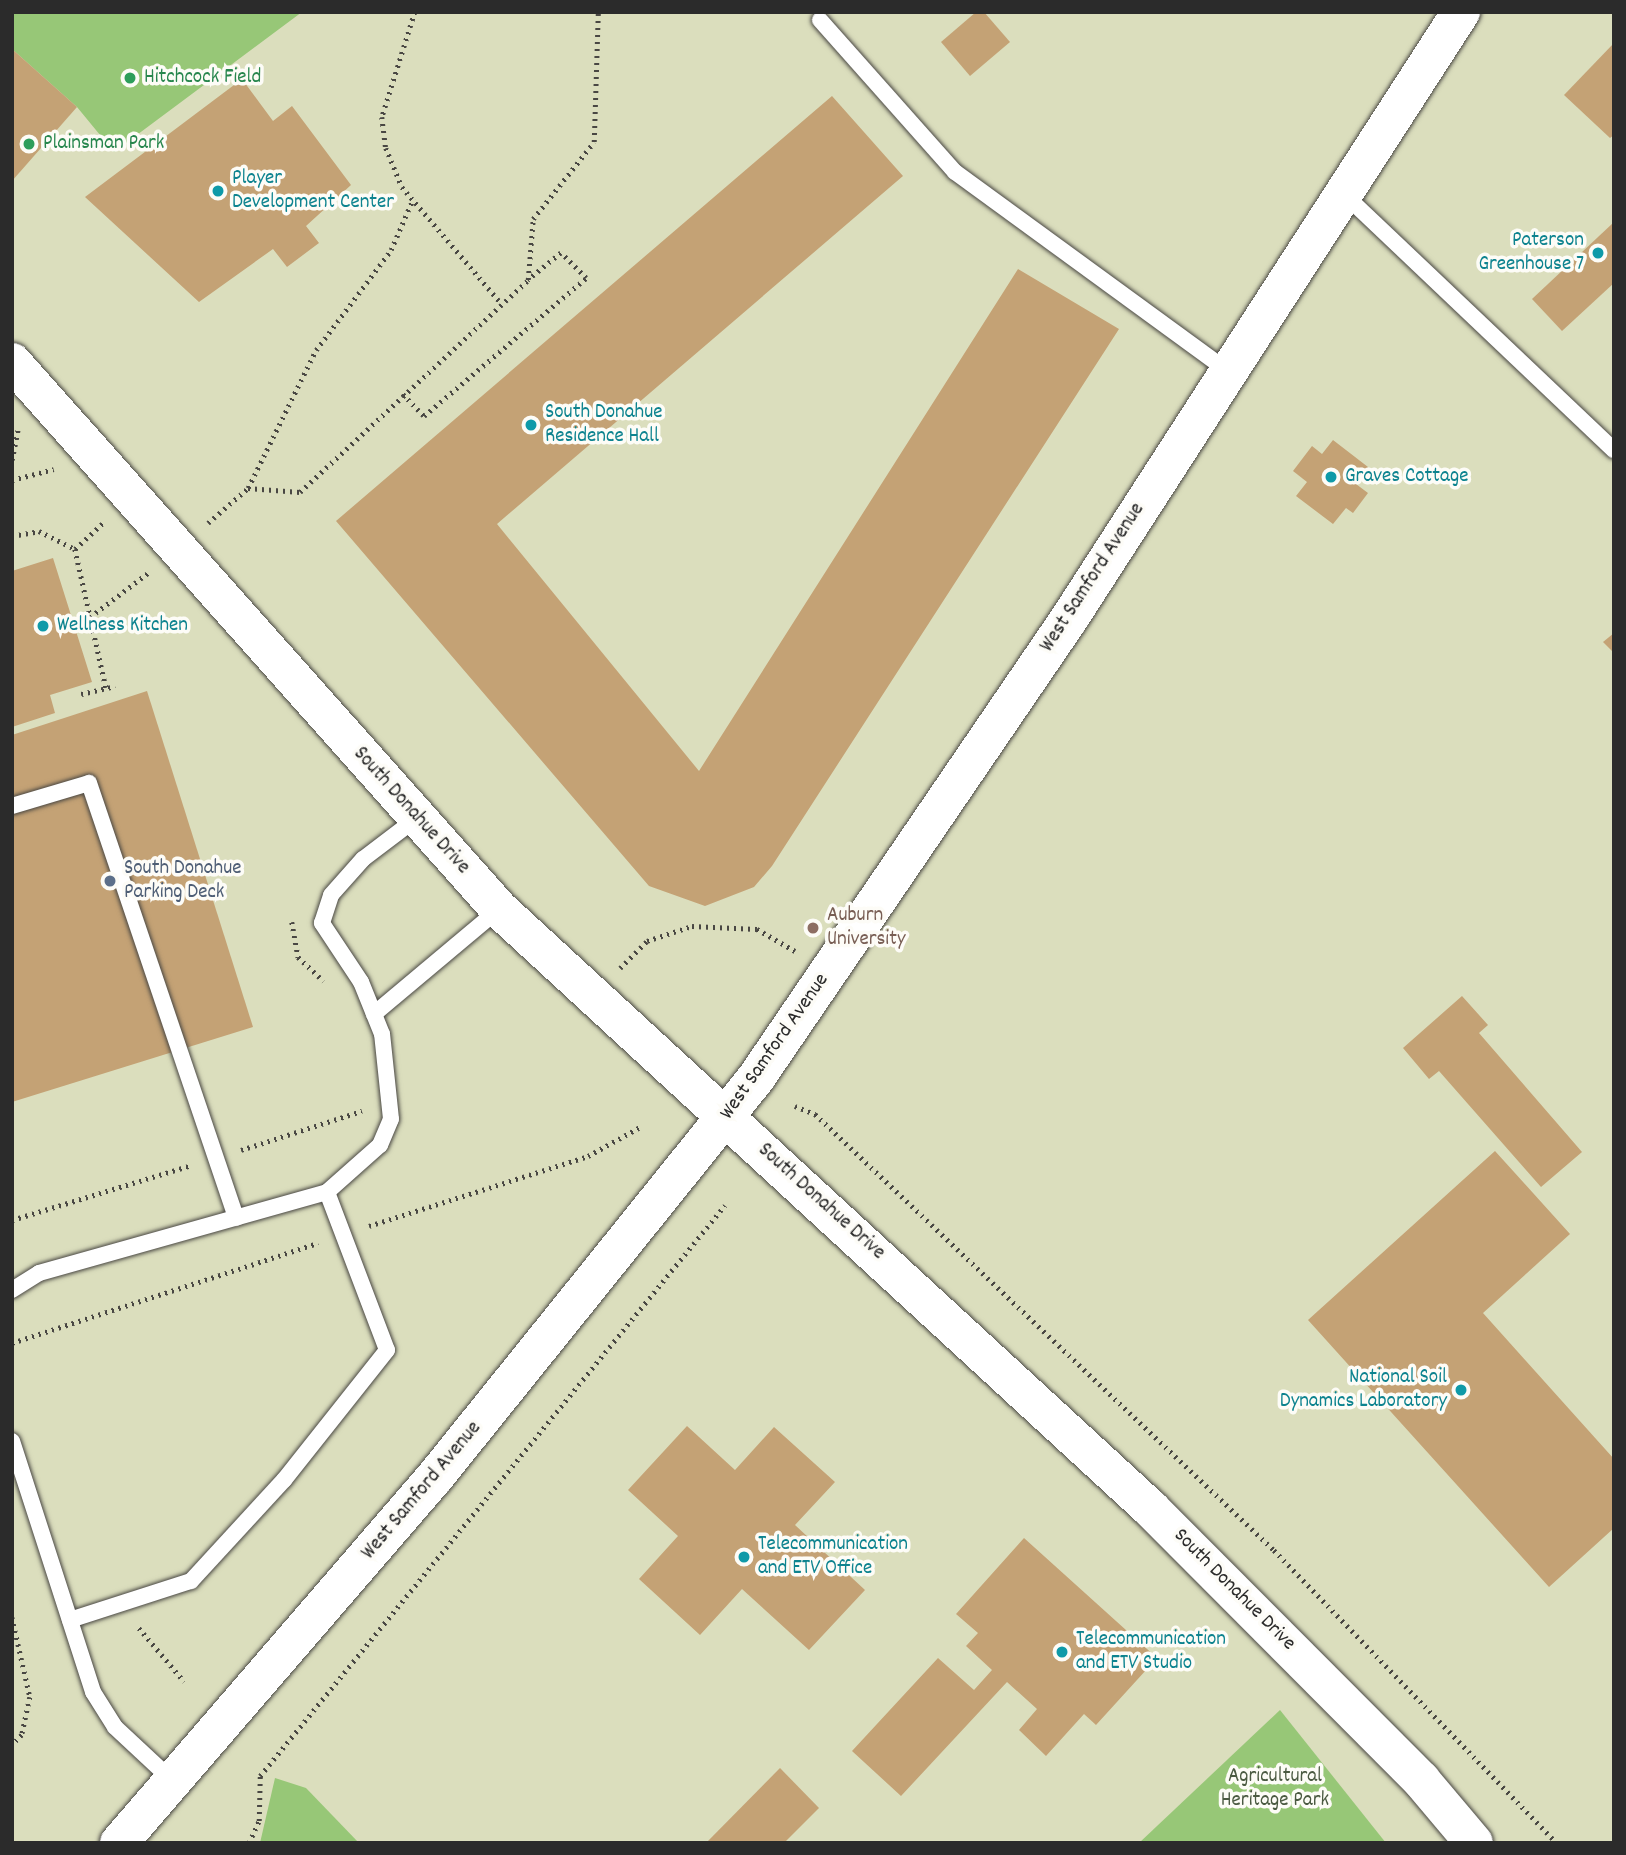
<!DOCTYPE html>
<html>
<head>
<meta charset="utf-8">
<style>
  body { margin:0 }
  #map { position:relative; width:1626px; height:1855px; overflow:hidden; background:#f6e4cd; font-family:Dekko,sans-serif }
  div>[style] { position:absolute }
  .built>* { inset:0; background:#dbdebd; transform-origin:0 0 }
  .green>* { inset:0; background:#97c777 }
  .building>* { inset:0; background:#c4a275 }
  .path>* { height:4.5px; margin-top:-2.25px; transform-origin:0; background:repeating-linear-gradient(90deg,#494743 0 2px,transparent 0 7px) }
  .roads { filter:drop-shadow(0 0 2px #494743) drop-shadow(0 0 2px #494743) }
  .service>* { height:16px; margin:-8px; padding:0 8px; transform-origin:8px; border-radius:8px; background:#fff }
  .tertiary>* { height:38px; margin:-19px; padding:0 19px; transform-origin:19px; border-radius:19px; background:#fff }
  .dots>* { width:19px; height:19px; translate:-50% -50%; box-sizing:border-box; border:4px solid #fdfcf7; border-radius:50% }
  span { translate:-50% -50%; white-space:nowrap; text-align:center; line-height:1.15; -webkit-text-stroke:7px #fdfcf7; paint-order:stroke }
  .leisure-label { font-size:21px; color:#27864d }
  .left { translate:0 -50%; text-align:left }
  .culture-label { font-size:21px; color:#0d838f }
  .right { translate:-100% -50%; text-align:right }
  .street-label { font-size:21px; color:#2b2b2b }
  .service-label { font-size:21px; color:#4e5e75 }
  .education-label { font-size:21px; color:#785e54 }
  .park-label { font-size:21px; color:#4b5a42 }
  .frame { position:absolute; inset:0; border:14px solid #2b2b2b; pointer-events:none }
</style>
</head>
<body>
<div id="map">
  <div class="built">
    <div style="left:12px;top:12px;width:1602px;height:1831px"></div>
  </div>
  <div class="green">
    <div style="clip-path:polygon(12px 12px,302px 12px,114px 152px,77px 107px,12px 49px)"></div>
    <div style="clip-path:polygon(1280px 1710px,1386px 1843px,1139px 1843px)"></div>
    <div style="clip-path:polygon(275px 1778px,306px 1788px,359px 1843px,260px 1843px)"></div>
  </div>
  <div class="building">
    <div style="clip-path:polygon(976px 12px,984px 12px,1010px 42px,970px 76px,941px 42px)"></div>
    <div style="clip-path:polygon(1614px 43px,1614px 135px,1610px 138px,1564px 95px)"></div>
    <div style="clip-path:polygon(12px 49px,77px 107px,12px 181px)"></div>
    <div style="clip-path:polygon(242px 79px,273px 121px,292px 106px,351px 185px,306px 226px,319px 243px,287px 267px,273px 249px,199px 302px,85px 197px)"></div>
    <div style="clip-path:polygon(832px 96px,903px 176px,497px 524px,699px 771px,1018px 269px,1119px 329px,772px 866px,754px 887px,705px 906px,649px 886px,336px 521px)"></div>
    <div style="clip-path:polygon(1614px 222px,1614px 283px,1562px 331px,1532px 299px)"></div>
    <div style="clip-path:polygon(1333px 440px,1368px 467px,1356px 484px,1368px 493px,1353px 513px,1346px 508px,1333px 524px,1296px 496px,1307px 482px,1293px 471px,1312px 446px,1322px 454px)"></div>
    <div style="clip-path:polygon(53px 558px,92px 682px,50px 695px,55px 713px,12px 727px,12px 571px)"></div>
    <div style="clip-path:polygon(1614px 633px,1614px 653px,1603px 642px)"></div>
    <div style="clip-path:polygon(147px 691px,253px 1027px,12px 1102px,12px 735px)"></div>
    <div style="clip-path:polygon(1462px 996px,1488px 1025px,1479px 1033px,1582px 1152px,1541px 1187px,1439px 1071px,1429px 1079px,1403px 1048px)"></div>
    <div style="clip-path:polygon(1495px 1151px,1570px 1234px,1483px 1313px,1614px 1459px,1614px 1528px,1549px 1587px,1308px 1320px)"></div>
    <div style="clip-path:polygon(687px 1426px,735px 1470px,774px 1427px,835px 1482px,795px 1525px,865px 1590px,809px 1650px,742px 1589px,700px 1635px,639px 1579px,678px 1536px,628px 1490px)"></div>
    <div style="clip-path:polygon(1024px 1538px,1157px 1658px,1096px 1725px,1084px 1714px,1046px 1756px,1019px 1730px,1037px 1709px,1007px 1682px,901px 1796px,852px 1751px,938px 1658px,974px 1690px,992px 1670px,966px 1646px,978px 1633px,956px 1614px)"></div>
    <div style="clip-path:polygon(780px 1768px,819px 1808px,784px 1843px,706px 1843px)"></div>
  </div>
  <div class="path">
    <div style="left:415px;top:12px;width:110px;rotate:107.4deg"></div>
    <div style="left:382px;top:117px;width:31px;rotate:83deg"></div>
    <div style="left:386px;top:148px;width:42px;rotate:67.7deg"></div>
    <div style="left:402px;top:187px;width:153px;rotate:49.5deg"></div>
    <div style="left:403px;top:394px;width:30px;rotate:46deg"></div>
    <div style="left:424px;top:416px;width:213px;rotate:-40.4deg"></div>
    <div style="left:586px;top:278px;width:35px;rotate:-135deg"></div>
    <div style="left:561px;top:253px;width:43px;rotate:140.7deg"></div>
    <div style="left:12px;top:460px;width:32px;rotate:-79deg"></div>
    <div style="left:12px;top:480px;width:43px;rotate:-14.7deg"></div>
    <div style="left:248px;top:488px;width:52px;rotate:4.4deg"></div>
    <div style="left:300px;top:492px;width:311px;rotate:-42.9deg"></div>
    <div style="left:528px;top:280px;width:61px;rotate:-85.3deg"></div>
    <div style="left:533px;top:219px;width:98px;rotate:-51.6deg"></div>
    <div style="left:594px;top:142px;width:130px;rotate:-88.2deg"></div>
    <div style="left:208px;top:523px;width:53px;rotate:-41.2deg"></div>
    <div style="left:248px;top:488px;width:154px;rotate:-63.8deg"></div>
    <div style="left:316px;top:350px;width:125px;rotate:-53.1deg"></div>
    <div style="left:391px;top:250px;width:56px;rotate:-66.7deg"></div>
    <div style="left:12px;top:536px;width:27px;rotate:-10deg"></div>
    <div style="left:39px;top:531px;width:40px;rotate:26.6deg"></div>
    <div style="left:75px;top:549px;width:142px;rotate:77.4deg"></div>
    <div style="left:75px;top:549px;width:38px;rotate:-43deg"></div>
    <div style="left:90px;top:617px;width:73px;rotate:-37.2deg"></div>
    <div style="left:81px;top:694px;width:35px;rotate:-13deg"></div>
    <div style="left:292px;top:922px;width:36px;rotate:80deg"></div>
    <div style="left:298px;top:957px;width:35px;rotate:43deg"></div>
    <div style="left:620px;top:968px;width:38px;rotate:-45deg"></div>
    <div style="left:647px;top:941px;width:47px;rotate:-18.4deg"></div>
    <div style="left:692px;top:926px;width:65px;rotate:2.6deg"></div>
    <div style="left:757px;top:929px;width:44px;rotate:30.1deg"></div>
    <div style="left:795px;top:1106px;width:22px;rotate:22deg"></div>
    <div style="left:815px;top:1114px;width:633px;rotate:43.53deg"></div>
    <div style="left:1274px;top:1550px;width:407px;rotate:46deg"></div>
    <div style="left:241px;top:1150px;width:127px;rotate:-17.9deg"></div>
    <div style="left:12px;top:1220px;width:185px;rotate:-17deg"></div>
    <div style="left:369px;top:1226px;width:230px;rotate:-17.7deg"></div>
    <div style="left:588px;top:1156px;width:60px;rotate:-29.1deg"></div>
    <div style="left:12px;top:1343px;width:322px;rotate:-18.1deg"></div>
    <div style="left:12px;top:1617px;width:82px;rotate:77.3deg"></div>
    <div style="left:30px;top:1697px;width:39px;rotate:102deg"></div>
    <div style="left:22px;top:1735px;width:14px;rotate:135deg"></div>
    <div style="left:139px;top:1628px;width:70px;rotate:49.7deg"></div>
    <div style="left:249px;top:1843px;width:24px;rotate:-66deg"></div>
    <div style="left:259px;top:1821px;width:45px;rotate:-88.7deg"></div>
    <div style="left:260px;top:1776px;width:736px;rotate:-50.84deg"></div>
  </div>
  <div class="roads">
    <div class="service">
      <div style="left:820px;top:20px;width:203px;rotate:48.4deg"></div>
      <div style="left:955px;top:172px;width:336px;rotate:36.1deg"></div>
      <div style="left:1344px;top:194px;width:372px;rotate:43.5deg"></div>
      <div style="left:12px;top:806px;width:80px;rotate:-16.6deg"></div>
      <div style="left:89px;top:783px;width:459px;rotate:71.3deg"></div>
      <div style="left:374px;top:1014px;width:163px;rotate:-40deg"></div>
      <div style="left:12px;top:1290px;width:32px;rotate:-32deg"></div>
      <div style="left:39px;top:1273px;width:299px;rotate:-15.7deg"></div>
      <div style="left:327px;top:1192px;width:71px;rotate:-41.6deg"></div>
      <div style="left:380px;top:1145px;width:28px;rotate:-67deg"></div>
      <div style="left:391px;top:1119px;width:85px;rotate:-96deg"></div>
      <div style="left:382px;top:1034px;width:56px;rotate:-112deg"></div>
      <div style="left:361px;top:982px;width:71px;rotate:-123.5deg"></div>
      <div style="left:322px;top:923px;width:29px;rotate:-72deg"></div>
      <div style="left:331px;top:895px;width:48px;rotate:-48.4deg"></div>
      <div style="left:363px;top:859px;width:68px;rotate:-37.2deg"></div>
      <div style="left:12px;top:1441px;width:264px;rotate:72.1deg"></div>
      <div style="left:93px;top:1692px;width:41px;rotate:57.8deg"></div>
      <div style="left:115px;top:1727px;width:79px;rotate:43deg"></div>
      <div style="left:70px;top:1620px;width:127px;rotate:-17.9deg"></div>
      <div style="left:191px;top:1581px;width:137px;rotate:-47.4deg"></div>
      <div style="left:284px;top:1480px;width:166px;rotate:-51.6deg"></div>
      <div style="left:387px;top:1350px;width:169px;rotate:-110.8deg"></div>
    </div>
    <div class="tertiary">
      <div style="left:12px;top:362px;width:732px;rotate:48.32deg"></div>
      <div style="left:499px;top:909px;width:886px;rotate:42.62deg"></div>
      <div style="left:1151px;top:1509px;width:383px;rotate:45.1deg"></div>
      <div style="left:1421px;top:1780px;width:82px;rotate:49.9deg"></div>
      <div style="left:119px;top:1843px;width:484px;rotate:-49.2deg"></div>
      <div style="left:435px;top:1477px;width:512px;rotate:-51.18deg"></div>
      <div style="left:756px;top:1078px;width:556px;rotate:-55.71deg"></div>
      <div style="left:1069px;top:619px;width:723px;rotate:-57.15deg"></div>
    </div>
  </div>
  <div class="dots">
    <div style="left:130px;top:78px;background:#2e9e5b"></div>
    <div style="left:29px;top:144px;background:#2e9e5b"></div>
    <div style="left:218px;top:191px;background:#0f9aa8"></div>
    <div style="left:1598px;top:253px;background:#0f9aa8"></div>
    <div style="left:531px;top:425px;background:#0f9aa8"></div>
    <div style="left:1331px;top:477px;background:#0f9aa8"></div>
    <div style="left:43px;top:626px;background:#0f9aa8"></div>
    <div style="left:110px;top:881px;background:#5c6f8a"></div>
    <div style="left:813px;top:928px;background:#8d6e63"></div>
    <div style="left:1461px;top:1390px;background:#0f9aa8"></div>
    <div style="left:744px;top:1557px;background:#0f9aa8"></div>
    <div style="left:1062px;top:1652px;background:#0f9aa8"></div>
  </div>
  <div class="leisure-label">
    <span class="left" style="left:144px;top:78px">Hitchcock Field</span>
    <span class="left" style="left:43px;top:144px">Plainsman Park</span>
  </div>
  <div class="culture-label">
    <span class="left" style="left:232px;top:191px">Player<br>Development Center</span>
    <span class="right" style="left:1584px;top:253px">Paterson<br>Greenhouse 7</span>
    <span class="left" style="left:545px;top:425px">South Donahue<br>Residence Hall</span>
    <span class="left" style="left:1345px;top:477px">Graves Cottage</span>
    <span class="left" style="left:57px;top:626px">Wellness Kitchen</span>
    <span class="right" style="left:1447px;top:1390px">National Soil<br>Dynamics Laboratory</span>
    <span class="left" style="left:758px;top:1557px">Telecommunication<br>and ETV Office</span>
    <span class="left" style="left:1076px;top:1652px">Telecommunication<br>and ETV Studio</span>
  </div>
  <div class="street-label">
    <span style="left:1093px;top:578px;rotate:-57deg">West Samford Avenue</span>
    <span style="left:411px;top:811px;rotate:48deg">South Donahue Drive</span>
    <span style="left:775px;top:1047px;rotate:-55deg">West Samford Avenue</span>
    <span style="left:821px;top:1202px;rotate:42deg">South Donahue Drive</span>
    <span style="left:422px;top:1491px;rotate:-50deg">West Samford Avenue</span>
    <span style="left:1234px;top:1590px;rotate:45deg">South Donahue Drive</span>
  </div>
  <div class="service-label">
    <span class="left" style="left:124px;top:881px">South Donahue<br>Parking Deck</span>
  </div>
  <div class="education-label">
    <span class="left" style="left:827px;top:928px">Auburn<br>University</span>
  </div>
  <div class="park-label">
    <span style="left:1275px;top:1789px">Agricultural<br>Heritage Park</span>
  </div>
  <div class="frame"></div>
</div>
</body>
</html>
